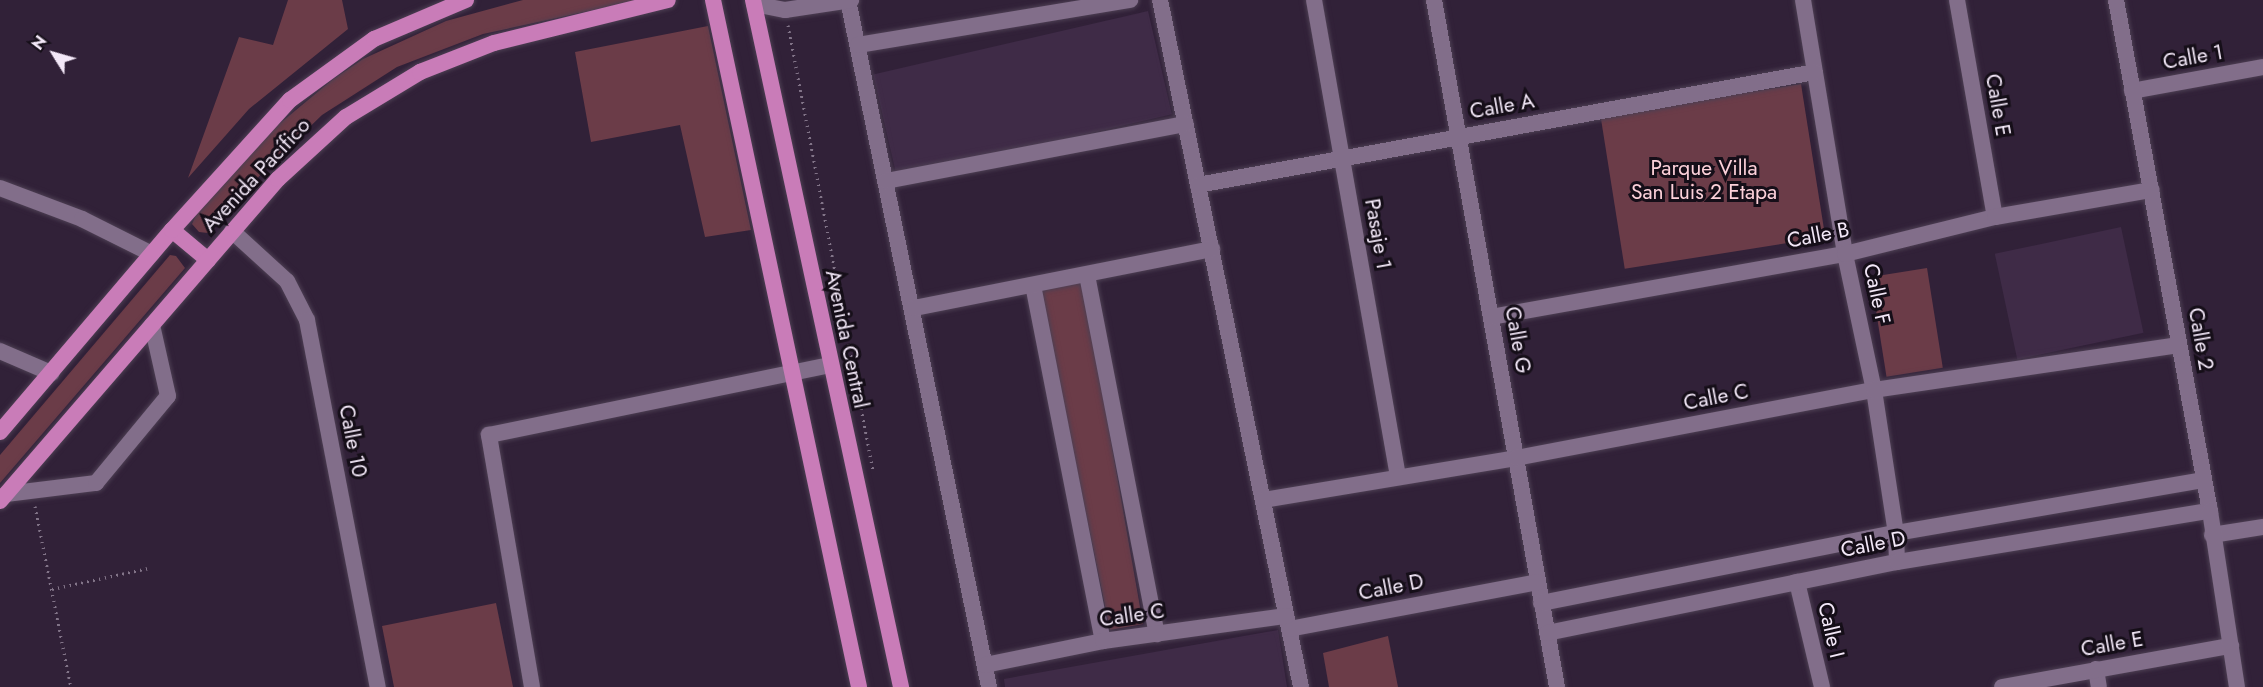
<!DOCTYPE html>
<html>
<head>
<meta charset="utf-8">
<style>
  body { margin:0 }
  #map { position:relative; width:2263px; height:687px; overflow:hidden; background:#312138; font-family:Jost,sans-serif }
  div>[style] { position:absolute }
  .built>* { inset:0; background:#3f2b47; transform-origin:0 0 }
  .green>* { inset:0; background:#6b3c48; transform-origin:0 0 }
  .path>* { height:3px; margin-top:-1.5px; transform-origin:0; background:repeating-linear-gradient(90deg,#827488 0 1.5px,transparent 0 6px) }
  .roads { filter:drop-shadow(0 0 2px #4d3f53) drop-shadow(0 0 2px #4d3f53) }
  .minor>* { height:16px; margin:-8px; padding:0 8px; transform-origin:8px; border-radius:8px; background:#826e8a }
  .secondary>* { height:16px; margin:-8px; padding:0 8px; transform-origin:8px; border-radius:8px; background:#826e8a }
  .primary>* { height:16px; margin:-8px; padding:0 8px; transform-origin:8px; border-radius:8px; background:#c97cb8 }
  span { translate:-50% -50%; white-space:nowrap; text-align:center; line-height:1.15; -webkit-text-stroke:6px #150e18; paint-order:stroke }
  .street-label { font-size:21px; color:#f3e8f8 }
  .park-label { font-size:21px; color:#fdd1da }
  .north { position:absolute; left:24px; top:24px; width:60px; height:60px; -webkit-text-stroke:4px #150e18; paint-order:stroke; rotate:307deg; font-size:16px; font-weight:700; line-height:24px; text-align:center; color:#f3e8f8 }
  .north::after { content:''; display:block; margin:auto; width:21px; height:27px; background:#f3e8f8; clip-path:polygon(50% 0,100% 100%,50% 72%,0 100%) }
</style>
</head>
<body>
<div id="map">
  <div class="built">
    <div style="left:1148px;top:11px;width:106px;height:282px;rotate:77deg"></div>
    <div style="left:2121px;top:227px;width:108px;height:129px;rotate:78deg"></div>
    <div style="clip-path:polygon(1278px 630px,1287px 687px,1005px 687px,1004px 679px)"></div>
  </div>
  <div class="green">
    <div style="clip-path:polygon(288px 0,342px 0,348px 29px,249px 109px,188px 178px,239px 37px,273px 45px)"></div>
    <div style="clip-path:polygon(523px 0,640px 0,483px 34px,397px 67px,322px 115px,263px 172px,208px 233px,199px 232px,192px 224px,196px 215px,272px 130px,332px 80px,363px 59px,446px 21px)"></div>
    <div style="clip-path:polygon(708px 26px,751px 230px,705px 237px,680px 125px,591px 142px,575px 52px)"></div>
    <div style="left:1801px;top:84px;width:155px;height:203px;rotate:81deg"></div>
    <div style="clip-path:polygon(170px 255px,176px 256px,185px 268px,0 483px,0 455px)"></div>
    <div style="left:1927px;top:268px;width:101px;height:57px;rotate:81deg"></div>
    <div style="clip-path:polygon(1083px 282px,1143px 624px,1110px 630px,1040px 290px)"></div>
    <div style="clip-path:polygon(496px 603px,513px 687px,394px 687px,382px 626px)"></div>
    <div style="clip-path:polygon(1388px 636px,1398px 687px,1329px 687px,1323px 653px)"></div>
  </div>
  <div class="path">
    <div style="left:788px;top:25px;width:453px;rotate:79.2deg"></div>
    <div style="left:35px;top:506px;width:185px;rotate:78.8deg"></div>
    <div style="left:52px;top:589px;width:99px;rotate:-12.2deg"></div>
  </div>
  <div class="roads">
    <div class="minor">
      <div style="left:848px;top:0;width:701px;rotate:78.4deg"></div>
      <div style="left:1160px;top:0;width:701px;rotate:78.4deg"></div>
      <div style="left:1314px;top:0;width:483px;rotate:80deg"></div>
      <div style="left:1434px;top:0;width:698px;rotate:79.85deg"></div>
      <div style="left:1803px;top:0;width:257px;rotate:80.6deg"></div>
      <div style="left:1845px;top:254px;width:139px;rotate:78deg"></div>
      <div style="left:1874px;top:390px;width:145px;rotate:81.3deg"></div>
      <div style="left:1896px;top:533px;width:29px;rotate:88deg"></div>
      <div style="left:1957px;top:0;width:220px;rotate:80.1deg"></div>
      <div style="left:858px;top:45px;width:276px;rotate:-9.4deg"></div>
      <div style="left:2132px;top:91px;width:133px;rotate:-10.4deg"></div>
      <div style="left:886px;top:181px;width:305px;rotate:-10.8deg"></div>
      <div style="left:1198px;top:185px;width:627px;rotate:-10.38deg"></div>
      <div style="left:0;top:188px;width:88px;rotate:20.7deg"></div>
      <div style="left:82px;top:219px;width:78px;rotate:26.6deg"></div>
      <div style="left:232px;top:231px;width:74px;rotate:42.3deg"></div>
      <div style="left:287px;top:281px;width:44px;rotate:62.9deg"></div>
      <div style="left:307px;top:320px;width:374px;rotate:79.1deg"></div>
      <div style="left:1087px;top:275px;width:366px;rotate:79deg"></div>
      <div style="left:1033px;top:285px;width:363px;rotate:78.9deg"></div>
      <div style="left:914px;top:308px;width:304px;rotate:-11.2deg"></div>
      <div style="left:1491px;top:317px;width:360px;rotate:-10.1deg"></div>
      <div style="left:1845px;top:254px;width:154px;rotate:-13.9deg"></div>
      <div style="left:1995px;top:217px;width:159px;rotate:-9.8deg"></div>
      <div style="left:0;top:351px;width:56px;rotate:23.3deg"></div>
      <div style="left:6px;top:494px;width:91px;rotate:-7deg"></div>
      <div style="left:96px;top:483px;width:113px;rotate:-50.4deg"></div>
      <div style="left:168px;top:396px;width:73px;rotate:-102.7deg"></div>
      <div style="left:1263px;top:500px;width:256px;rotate:-9.4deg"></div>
      <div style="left:1516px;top:458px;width:364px;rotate:-10.8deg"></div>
      <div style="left:1874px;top:390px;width:307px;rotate:-8.4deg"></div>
      <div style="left:2212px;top:535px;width:52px;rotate:-8.9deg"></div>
      <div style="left:1797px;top:582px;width:108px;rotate:76.6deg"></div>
      <div style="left:1541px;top:603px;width:362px;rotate:-11.2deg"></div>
      <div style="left:1896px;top:533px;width:312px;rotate:-9.8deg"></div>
      <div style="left:1289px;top:629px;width:253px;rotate:-10.7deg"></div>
      <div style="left:1547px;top:633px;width:357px;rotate:-11.5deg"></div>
      <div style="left:1897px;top:562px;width:317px;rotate:-9.3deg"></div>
      <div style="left:985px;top:665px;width:120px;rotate:-11.5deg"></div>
      <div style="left:1103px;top:641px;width:185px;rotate:-7.8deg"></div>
      <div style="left:2096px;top:669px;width:18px;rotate:81deg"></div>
      <div style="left:532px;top:687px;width:256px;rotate:-99.7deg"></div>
      <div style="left:489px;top:435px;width:347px;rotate:-11.6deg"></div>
      <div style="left:2002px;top:687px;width:233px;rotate:-10.2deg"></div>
    </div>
    <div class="secondary">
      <div style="left:2116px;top:0;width:520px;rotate:79.58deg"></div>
      <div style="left:2210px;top:511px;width:178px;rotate:81.3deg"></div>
      <div style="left:754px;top:4px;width:32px;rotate:11deg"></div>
      <div style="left:785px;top:10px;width:67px;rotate:-8.6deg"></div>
    </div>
    <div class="primary">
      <div style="left:713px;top:0;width:702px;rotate:78deg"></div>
      <div style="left:753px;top:0;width:703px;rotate:77.84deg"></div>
      <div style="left:172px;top:230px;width:47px;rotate:39.8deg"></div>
      <div style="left:0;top:432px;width:265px;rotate:-49.6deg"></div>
      <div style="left:172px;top:230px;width:176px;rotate:-47.8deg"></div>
      <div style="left:290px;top:100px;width:104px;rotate:-36deg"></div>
      <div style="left:374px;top:39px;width:100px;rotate:-23deg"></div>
      <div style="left:0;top:501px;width:425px;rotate:-49.2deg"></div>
      <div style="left:278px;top:179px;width:92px;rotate:-42.4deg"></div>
      <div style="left:346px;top:117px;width:87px;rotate:-31.3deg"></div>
      <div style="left:420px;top:72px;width:79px;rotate:-21.4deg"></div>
      <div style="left:494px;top:43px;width:179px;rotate:-13.9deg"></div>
    </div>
  </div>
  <div class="street-label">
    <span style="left:2193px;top:57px;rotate:-10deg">Calle 1</span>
    <span style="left:1998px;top:105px;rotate:80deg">Calle E</span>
    <span style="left:1502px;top:106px;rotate:-10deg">Calle A</span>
    <span style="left:256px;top:175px;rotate:-47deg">Avenida Pacífico</span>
    <span style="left:1378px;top:234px;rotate:80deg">Pasaje 1</span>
    <span style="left:1818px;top:235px;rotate:-11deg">Calle B</span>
    <span style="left:1877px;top:294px;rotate:78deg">Calle F</span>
    <span style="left:847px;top:339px;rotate:78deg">Avenida Central</span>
    <span style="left:2201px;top:339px;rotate:80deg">Calle 2</span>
    <span style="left:1518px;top:340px;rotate:80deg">Calle G</span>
    <span style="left:1716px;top:397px;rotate:-11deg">Calle C</span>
    <span style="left:353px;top:441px;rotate:79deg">Calle 10</span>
    <span style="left:1873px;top:544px;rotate:-11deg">Calle D</span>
    <span style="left:1391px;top:587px;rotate:-11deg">Calle D</span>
    <span style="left:1132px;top:615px;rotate:-8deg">Calle C</span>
    <span style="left:1831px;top:630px;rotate:77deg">Calle I</span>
    <span style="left:2112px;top:644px;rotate:-10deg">Calle E</span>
  </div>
  <div class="park-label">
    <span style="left:1704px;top:180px">Parque Villa<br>San Luis 2 Etapa</span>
  </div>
  <div class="north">N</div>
</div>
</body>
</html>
